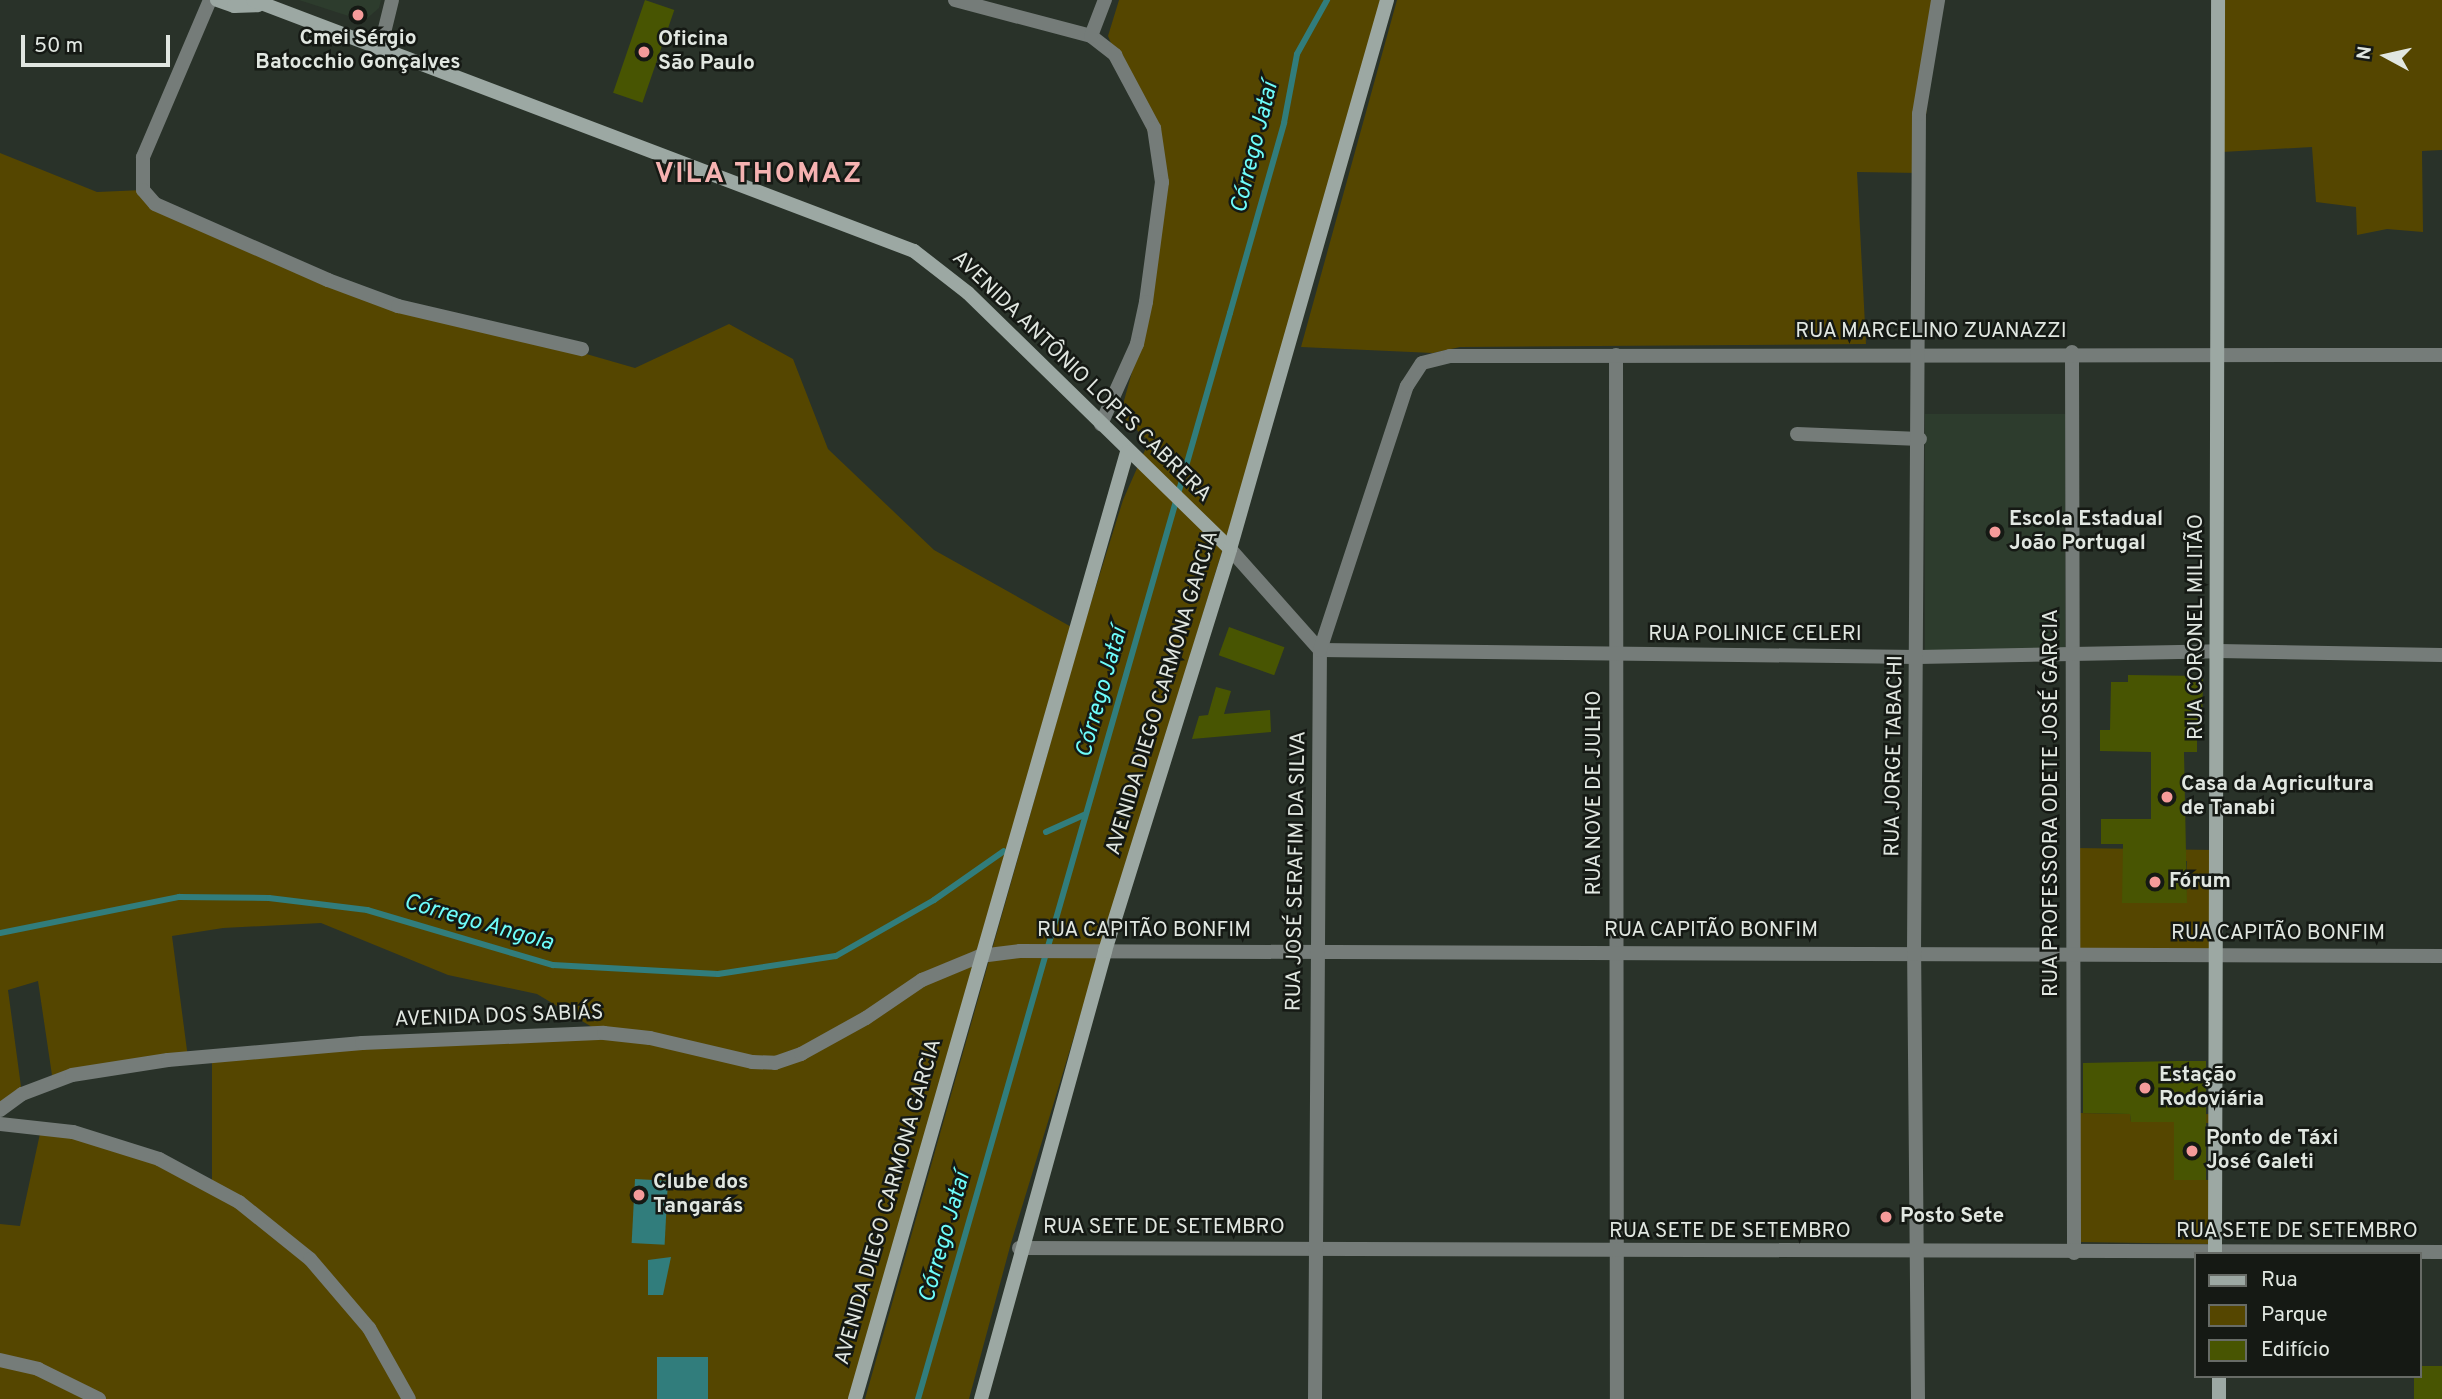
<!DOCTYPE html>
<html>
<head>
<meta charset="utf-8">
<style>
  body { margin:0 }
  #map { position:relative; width:2442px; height:1399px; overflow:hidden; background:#293229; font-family:Overpass,sans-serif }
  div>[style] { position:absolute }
  .built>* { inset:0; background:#2d3c2d; transform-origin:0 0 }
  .green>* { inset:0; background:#554600 }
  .water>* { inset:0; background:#317d7c; transform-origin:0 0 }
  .stream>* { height:6px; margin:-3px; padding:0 3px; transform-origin:3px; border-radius:3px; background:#317d7c }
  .building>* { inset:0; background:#485502; transform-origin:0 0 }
  .street>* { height:14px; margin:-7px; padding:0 7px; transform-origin:7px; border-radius:7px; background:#757c79 }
  .secondary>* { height:14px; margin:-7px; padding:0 7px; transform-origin:7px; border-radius:7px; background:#9ca8a3 }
  .dots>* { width:19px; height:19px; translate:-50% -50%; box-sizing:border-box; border:4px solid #151914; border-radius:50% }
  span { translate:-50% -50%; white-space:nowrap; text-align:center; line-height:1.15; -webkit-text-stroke:5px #151914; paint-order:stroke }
  .poi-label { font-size:21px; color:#e1e7e1; font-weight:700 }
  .left { translate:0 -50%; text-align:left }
  .street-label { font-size:21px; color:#e1e7e1 }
  .water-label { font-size:23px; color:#6efdfb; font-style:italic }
  .district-label { font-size:28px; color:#f6b2b1; font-weight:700; letter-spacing:2px }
  .legend { position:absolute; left:2194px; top:1252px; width:228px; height:126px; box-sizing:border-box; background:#151914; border:2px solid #676b66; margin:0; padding:9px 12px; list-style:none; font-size:21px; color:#e1e7e1 }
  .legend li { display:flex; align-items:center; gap:14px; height:35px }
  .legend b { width:35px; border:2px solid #676b66 }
  .north { position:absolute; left:2351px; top:21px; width:70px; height:70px; -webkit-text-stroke:5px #151914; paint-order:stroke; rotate:278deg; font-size:19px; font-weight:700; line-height:28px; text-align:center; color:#e1e7e1 }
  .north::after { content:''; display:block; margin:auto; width:24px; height:32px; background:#e1e7e1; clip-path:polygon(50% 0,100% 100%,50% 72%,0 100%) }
  .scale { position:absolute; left:21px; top:35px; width:149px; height:32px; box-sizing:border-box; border:4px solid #e1e7e1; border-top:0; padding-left:9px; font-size:21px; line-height:24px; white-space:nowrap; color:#e1e7e1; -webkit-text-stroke:5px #151914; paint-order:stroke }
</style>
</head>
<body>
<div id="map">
  <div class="built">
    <div style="clip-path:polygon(299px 0,381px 0,379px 8px,364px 21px)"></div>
    <div style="left:2065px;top:414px;width:236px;height:140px;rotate:90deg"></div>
  </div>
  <div class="green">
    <div style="clip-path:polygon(1119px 0,1382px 0,1284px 348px,1011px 1243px,969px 1399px,865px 1399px,1083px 628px,1123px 500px,1149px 441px,1120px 415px,1152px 300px,1168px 180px,1108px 36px)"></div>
    <div style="clip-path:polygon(1397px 0,1938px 0,1920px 173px,1857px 172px,1866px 344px,1460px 347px,1433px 353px,1301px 347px)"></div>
    <div style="clip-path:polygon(2222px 0,2442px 0,2442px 150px,2422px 151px,2423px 232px,2387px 229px,2357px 235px,2356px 207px,2316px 202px,2312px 147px,2222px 152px)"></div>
    <div style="clip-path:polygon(0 153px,97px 192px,143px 190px,147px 196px,328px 280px,635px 368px,729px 324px,793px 359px,828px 449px,934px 550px,1075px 629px,855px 1399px,0 1399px,0 1224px,20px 1226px,41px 1129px,73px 1132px,212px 1186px,212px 1056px,602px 1033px,537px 994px,448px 975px,321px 923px,223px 928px,172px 936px,188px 1058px,53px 1082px,38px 981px,8px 990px,22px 1094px,0 1110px)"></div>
    <div style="clip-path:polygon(evenodd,2076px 848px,2215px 850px,2215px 950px,2076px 949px,2076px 848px,2123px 861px,2187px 861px,2186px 903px,2123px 903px,2123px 861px)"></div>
    <div style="clip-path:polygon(2080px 1113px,2130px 1114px,2131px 1122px,2155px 1115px,2210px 1114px,2210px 1123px,2174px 1123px,2174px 1179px,2210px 1180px,2210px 1244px,2079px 1242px)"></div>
  </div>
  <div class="water">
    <div style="left:635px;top:1179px;width:33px;height:64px;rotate:3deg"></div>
    <div style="clip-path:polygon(671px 1257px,663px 1295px,648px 1295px,648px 1260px)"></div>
    <div style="left:657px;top:1357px;width:51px;height:42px"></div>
  </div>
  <div class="stream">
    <div style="left:1046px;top:832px;width:42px;rotate:-24.1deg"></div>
    <div style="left:0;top:933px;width:183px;rotate:-11.4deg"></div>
    <div style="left:179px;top:897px;width:90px;rotate:0.6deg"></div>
    <div style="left:269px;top:898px;width:99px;rotate:7deg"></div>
    <div style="left:367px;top:910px;width:194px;rotate:16.5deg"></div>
    <div style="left:553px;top:965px;width:165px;rotate:3.1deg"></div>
    <div style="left:718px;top:974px;width:119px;rotate:-8.7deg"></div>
    <div style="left:836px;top:956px;width:113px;rotate:-29.7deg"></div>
    <div style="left:934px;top:900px;width:85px;rotate:-35deg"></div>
    <div style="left:918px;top:1399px;width:1130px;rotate:-73.97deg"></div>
    <div style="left:1230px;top:313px;width:198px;rotate:-74.1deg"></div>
    <div style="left:1284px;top:123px;width:70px;rotate:-79.3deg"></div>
    <div style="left:1297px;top:54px;width:62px;rotate:-60.9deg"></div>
  </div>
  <div class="building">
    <div style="left:645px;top:0;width:31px;height:98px;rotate:19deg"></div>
    <div style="left:1229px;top:627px;width:59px;height:30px;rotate:20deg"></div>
    <div style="clip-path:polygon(2128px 675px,2203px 676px,2202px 732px,2197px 732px,2197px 752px,2184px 752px,2187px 903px,2122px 903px,2123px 844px,2101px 844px,2101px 819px,2151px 819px,2151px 752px,2100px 751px,2100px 730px,2110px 730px,2111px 682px,2128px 682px)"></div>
    <div style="clip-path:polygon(1216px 687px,1231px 691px,1224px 714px,1270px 710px,1271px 732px,1192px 739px,1199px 716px,1208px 715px)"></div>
    <div style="clip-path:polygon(2177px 1061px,2206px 1061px,2206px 1180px,2174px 1180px,2174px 1122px,2131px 1122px,2130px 1114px,2083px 1113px,2083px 1063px)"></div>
    <div style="clip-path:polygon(2421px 1366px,2442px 1366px,2442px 1399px,2414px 1399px,2414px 1376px,2422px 1374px)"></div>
  </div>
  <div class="street">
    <div style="left:210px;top:0;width:171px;rotate:113.1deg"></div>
    <div style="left:143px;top:157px;width:33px;rotate:90deg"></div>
    <div style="left:143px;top:190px;width:18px;rotate:49deg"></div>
    <div style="left:155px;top:204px;width:189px;rotate:23.7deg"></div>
    <div style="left:328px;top:280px;width:75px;rotate:20.4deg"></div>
    <div style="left:398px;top:306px;width:189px;rotate:13.2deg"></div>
    <div style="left:955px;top:0;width:141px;rotate:14.8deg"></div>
    <div style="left:1091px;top:36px;width:31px;rotate:38deg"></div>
    <div style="left:1115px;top:55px;width:83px;rotate:61.9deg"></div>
    <div style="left:1154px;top:128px;width:55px;rotate:81.6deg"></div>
    <div style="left:1162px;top:182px;width:121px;rotate:97.6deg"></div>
    <div style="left:1146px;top:302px;width:43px;rotate:102.1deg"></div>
    <div style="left:1137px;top:344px;width:88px;rotate:114.2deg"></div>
    <div style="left:1091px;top:36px;width:39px;rotate:-69deg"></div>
    <div style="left:380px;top:49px;width:50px;rotate:-76.2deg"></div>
    <div style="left:2072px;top:352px;width:901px;rotate:89.87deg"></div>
    <div style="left:1616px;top:355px;width:1044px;rotate:89.95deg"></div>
    <div style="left:1797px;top:434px;width:123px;rotate:2.3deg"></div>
    <div style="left:1230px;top:549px;width:135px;rotate:48.3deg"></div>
    <div style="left:1320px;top:650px;width:598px;rotate:0.67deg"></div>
    <div style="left:1918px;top:657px;width:301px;rotate:-1.1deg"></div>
    <div style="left:2219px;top:651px;width:223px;rotate:1deg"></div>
    <div style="left:0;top:1110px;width:27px;rotate:-36deg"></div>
    <div style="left:22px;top:1094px;width:53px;rotate:-20.8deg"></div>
    <div style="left:72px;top:1075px;width:97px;rotate:-8.9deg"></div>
    <div style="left:168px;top:1060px;width:195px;rotate:-5deg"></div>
    <div style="left:362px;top:1043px;width:242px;rotate:-2.4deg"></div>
    <div style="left:604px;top:1033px;width:46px;rotate:6.2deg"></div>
    <div style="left:650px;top:1038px;width:105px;rotate:13.2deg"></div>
    <div style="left:752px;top:1062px;width:23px;rotate:2deg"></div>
    <div style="left:775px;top:1063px;width:28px;rotate:-19deg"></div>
    <div style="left:801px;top:1054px;width:74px;rotate:-29deg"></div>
    <div style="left:866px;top:1018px;width:68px;rotate:-34.2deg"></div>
    <div style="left:922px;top:980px;width:63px;rotate:-22.5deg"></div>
    <div style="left:980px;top:956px;width:40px;rotate:-7.1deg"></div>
    <div style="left:1020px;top:951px;width:1422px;rotate:0.2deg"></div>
    <div style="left:0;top:1124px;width:73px;rotate:6.3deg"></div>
    <div style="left:73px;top:1132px;width:90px;rotate:17.4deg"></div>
    <div style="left:159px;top:1159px;width:91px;rotate:28.3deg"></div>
    <div style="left:239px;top:1202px;width:91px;rotate:38.8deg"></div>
    <div style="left:310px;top:1259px;width:91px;rotate:49.5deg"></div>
    <div style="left:369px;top:1328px;width:81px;rotate:60.6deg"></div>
    <div style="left:1019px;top:1248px;width:1423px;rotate:0.16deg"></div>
    <div style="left:0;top:1360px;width:39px;rotate:13deg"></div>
    <div style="left:38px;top:1369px;width:68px;rotate:26.2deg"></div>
    <div style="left:1315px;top:1399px;width:749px;rotate:-89.62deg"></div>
    <div style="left:1320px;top:650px;width:278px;rotate:-71.8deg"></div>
    <div style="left:1407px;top:386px;width:27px;rotate:-57deg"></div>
    <div style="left:1422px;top:363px;width:29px;rotate:-14deg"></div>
    <div style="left:1450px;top:356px;width:992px;rotate:-0.06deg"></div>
    <div style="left:1918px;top:1399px;width:445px;rotate:-90.5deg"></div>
    <div style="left:1914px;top:954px;width:840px;rotate:-89.66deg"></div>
    <div style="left:1919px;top:114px;width:116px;rotate:-80.5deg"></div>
  </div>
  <div class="secondary">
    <div style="left:217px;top:0;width:18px;rotate:19deg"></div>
    <div style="left:234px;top:6px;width:24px;rotate:-2deg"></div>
    <div style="left:253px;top:0;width:707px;rotate:20.79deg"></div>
    <div style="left:914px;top:251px;width:68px;rotate:37.9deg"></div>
    <div style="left:968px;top:293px;width:366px;rotate:44.3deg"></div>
    <div style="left:2215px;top:1254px;width:1254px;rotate:-89.86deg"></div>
    <div style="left:2219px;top:1376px;width:23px;rotate:90deg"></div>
    <div style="left:855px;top:1399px;width:985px;rotate:-73.97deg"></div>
    <div style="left:981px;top:1399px;width:465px;rotate:-74.5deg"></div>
    <div style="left:1105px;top:951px;width:421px;rotate:-72.7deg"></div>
    <div style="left:1230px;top:549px;width:571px;rotate:-74.04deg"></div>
  </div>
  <div class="dots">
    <div style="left:358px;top:15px;background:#f59b9a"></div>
    <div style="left:644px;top:52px;background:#f59b9a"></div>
    <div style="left:1995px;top:532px;background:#f59b9a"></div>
    <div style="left:2167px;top:797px;background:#f59b9a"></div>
    <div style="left:2155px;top:882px;background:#f59b9a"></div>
    <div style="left:2145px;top:1088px;background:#f59b9a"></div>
    <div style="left:2192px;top:1151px;background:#f59b9a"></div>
    <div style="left:639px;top:1195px;background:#f59b9a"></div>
    <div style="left:1886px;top:1217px;background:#f59b9a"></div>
  </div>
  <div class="poi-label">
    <span style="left:358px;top:51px">Cmei Sérgio<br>Batocchio Gonçalves</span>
    <span class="left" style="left:658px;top:52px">Oficina<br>São Paulo</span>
    <span class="left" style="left:2009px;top:532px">Escola Estadual<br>João Portugal</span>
    <span class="left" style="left:2181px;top:797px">Casa da Agricultura<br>de Tanabi</span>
    <span class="left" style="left:2169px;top:882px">Fórum</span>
    <span class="left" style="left:2159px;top:1088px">Estação<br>Rodoviária</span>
    <span class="left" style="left:2206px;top:1151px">Ponto de Táxi<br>José Galeti</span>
    <span class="left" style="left:653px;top:1195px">Clube dos<br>Tangarás</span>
    <span class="left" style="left:1900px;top:1217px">Posto Sete</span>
  </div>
  <div class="street-label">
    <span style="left:1931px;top:332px">RUA MARCELINO ZUANAZZI</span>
    <span style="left:1081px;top:377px;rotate:44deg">AVENIDA ANTÔNIO LOPES CABRERA</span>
    <span style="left:2197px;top:627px;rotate:-90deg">RUA CORONEL MILITÃO</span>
    <span style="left:1755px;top:635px">RUA POLINICE CELERI</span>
    <span style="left:1163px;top:693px;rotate:-73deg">AVENIDA DIEGO CARMONA GARCIA</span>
    <span style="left:1895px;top:756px;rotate:-89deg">RUA JORGE TABACHI</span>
    <span style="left:1595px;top:793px;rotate:-90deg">RUA NOVE DE JULHO</span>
    <span style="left:2052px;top:803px;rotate:-90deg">RUA PROFESSORA ODETE JOSÉ GARCIA</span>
    <span style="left:1297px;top:871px;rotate:-89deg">RUA JOSÉ SERAFIM DA SILVA</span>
    <span style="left:1144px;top:931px">RUA CAPITÃO BONFIM</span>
    <span style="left:1711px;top:931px">RUA CAPITÃO BONFIM</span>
    <span style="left:2278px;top:934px">RUA CAPITÃO BONFIM</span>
    <span style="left:499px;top:1017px;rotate:-2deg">AVENIDA DOS SABIÁS</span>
    <span style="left:889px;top:1202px;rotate:-74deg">AVENIDA DIEGO CARMONA GARCIA</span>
    <span style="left:1164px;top:1228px">RUA SETE DE SETEMBRO</span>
    <span style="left:1730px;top:1232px">RUA SETE DE SETEMBRO</span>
    <span style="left:2297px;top:1232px">RUA SETE DE SETEMBRO</span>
  </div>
  <div class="water-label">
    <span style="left:1256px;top:148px;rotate:-76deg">Córrego Jataí</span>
    <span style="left:1103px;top:693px;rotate:-74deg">Córrego Jataí</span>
    <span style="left:478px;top:924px;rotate:16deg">Córrego Angola</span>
    <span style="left:946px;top:1238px;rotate:-74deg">Córrego Jataí</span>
  </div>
  <div class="district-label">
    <span style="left:759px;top:175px">VILA THOMAZ</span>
  </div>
  <ul class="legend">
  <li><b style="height:9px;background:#9ca8a3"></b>Rua</li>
  <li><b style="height:19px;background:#554600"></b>Parque</li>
  <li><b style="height:19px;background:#485502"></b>Edifício</li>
  </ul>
  <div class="north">N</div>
  <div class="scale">50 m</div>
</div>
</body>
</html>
